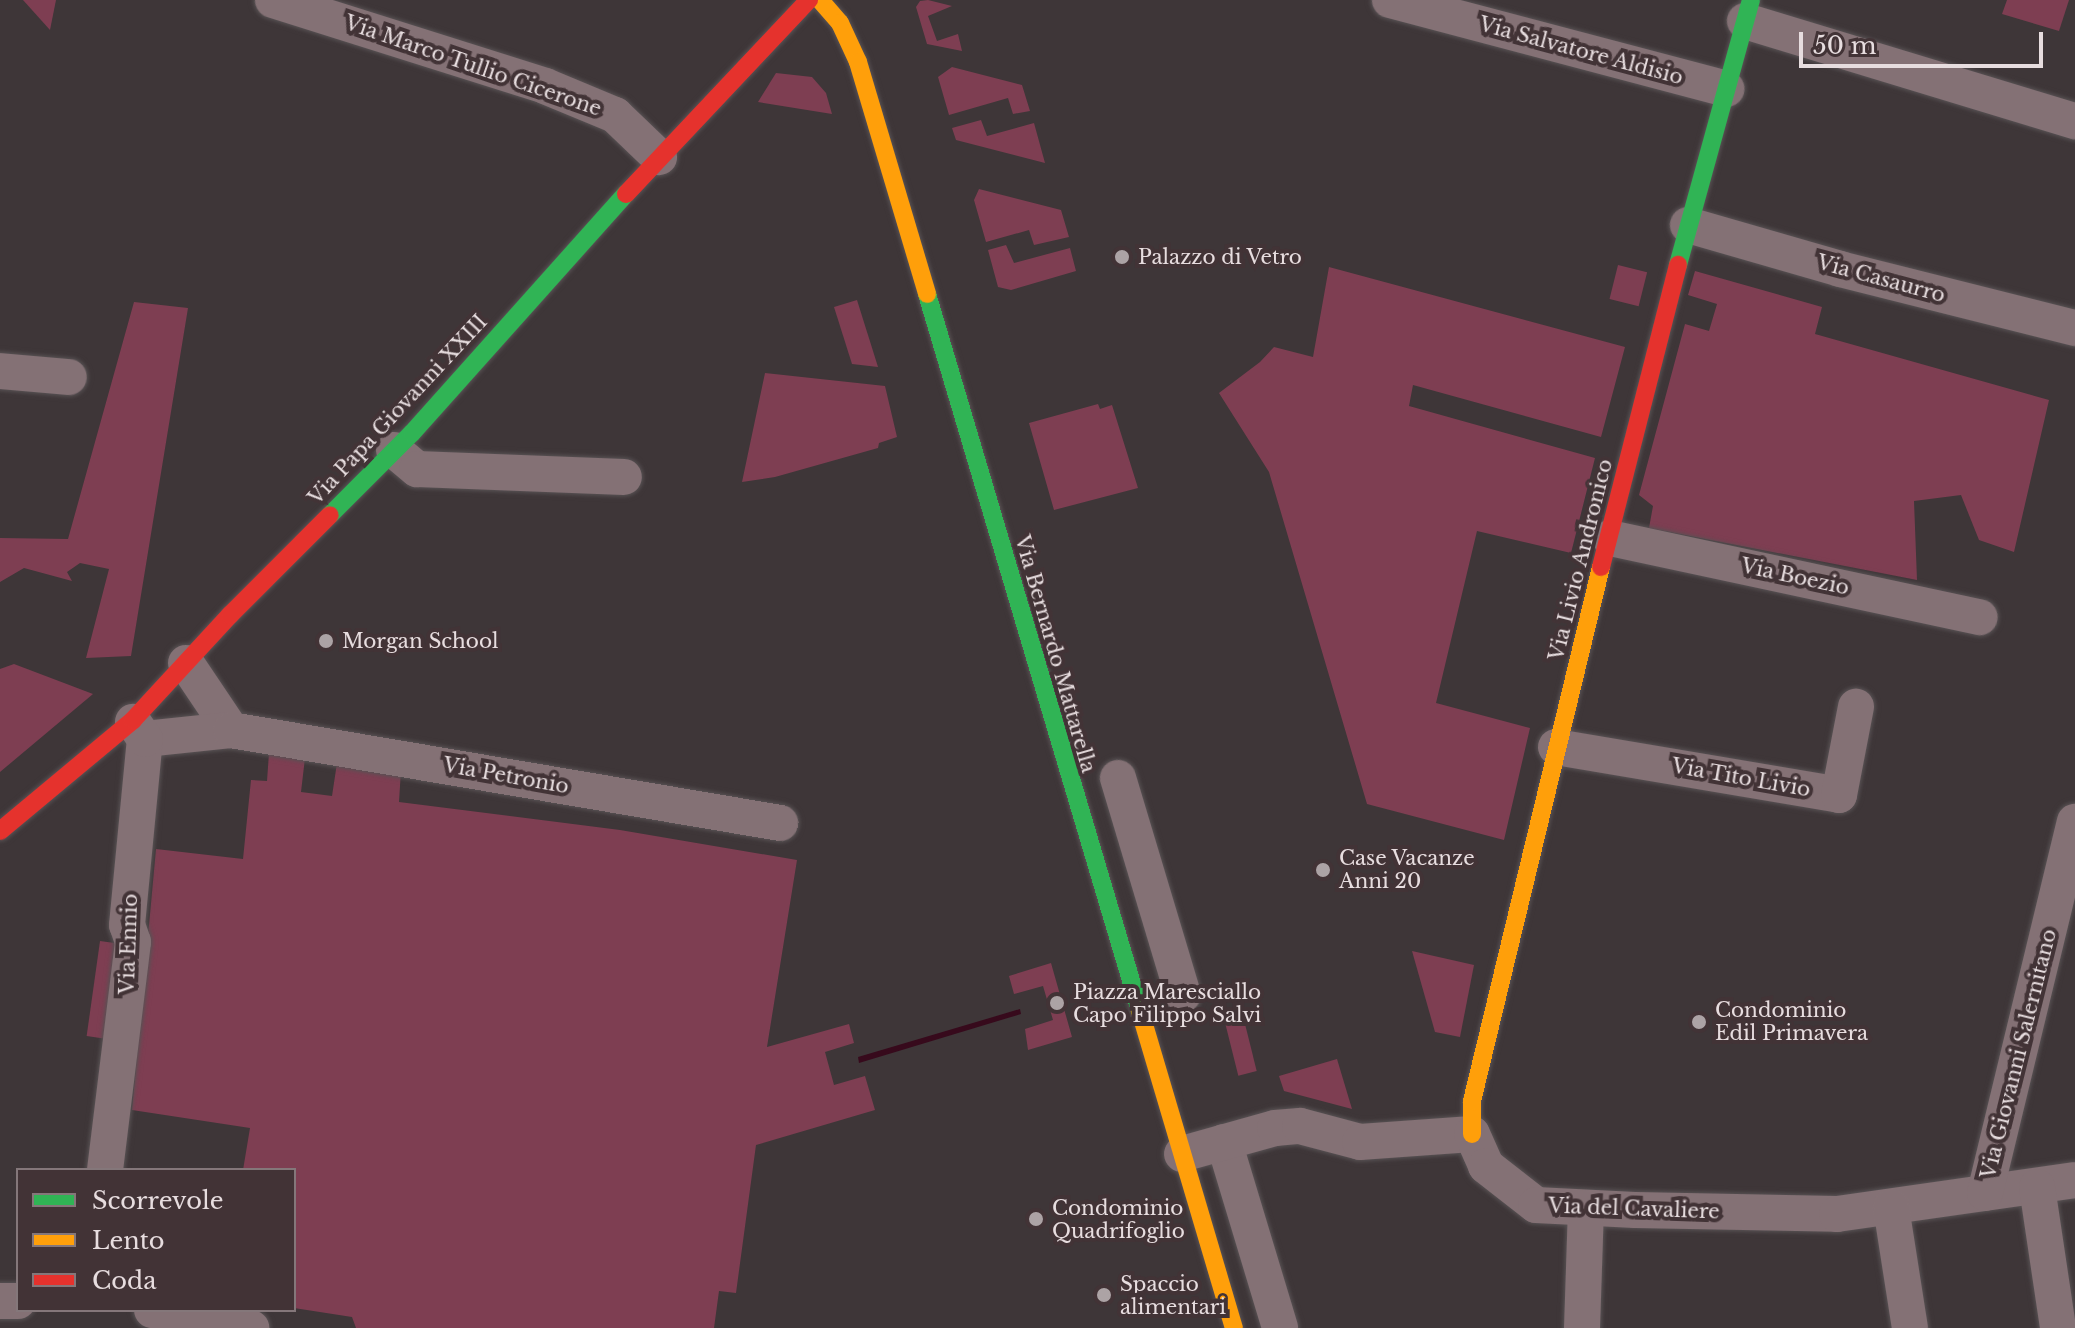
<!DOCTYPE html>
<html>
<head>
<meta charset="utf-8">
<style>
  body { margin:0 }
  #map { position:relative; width:2075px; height:1328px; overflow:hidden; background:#3e3638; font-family:"Libre Baskerville",serif }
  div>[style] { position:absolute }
  .green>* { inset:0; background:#7e3e52; transform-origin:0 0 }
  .water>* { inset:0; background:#370a1c }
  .roads { filter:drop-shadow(0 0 2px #585254) drop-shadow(0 0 2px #585254) }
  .street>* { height:36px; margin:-18px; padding:0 18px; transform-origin:18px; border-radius:18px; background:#847175 }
  .fast>* { height:18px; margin:-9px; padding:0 9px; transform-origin:9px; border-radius:9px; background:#30b455 }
  .slow>* { height:18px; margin:-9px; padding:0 9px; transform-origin:9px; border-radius:9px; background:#ff9f0a }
  .jam>* { height:18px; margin:-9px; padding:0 9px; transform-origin:9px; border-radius:9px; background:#e5322d }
  .dots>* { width:22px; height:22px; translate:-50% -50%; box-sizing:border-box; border:4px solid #423336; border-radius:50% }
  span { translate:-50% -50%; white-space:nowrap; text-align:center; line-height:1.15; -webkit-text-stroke:8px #423336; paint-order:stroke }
  .street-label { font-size:20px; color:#e7dddf }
  .poi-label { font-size:20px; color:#e7dddf }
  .left { translate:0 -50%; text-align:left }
  .legend { position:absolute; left:16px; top:1168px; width:280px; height:144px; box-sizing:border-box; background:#423336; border:2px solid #84777a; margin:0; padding:10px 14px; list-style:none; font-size:24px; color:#e7dddf }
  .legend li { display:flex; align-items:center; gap:16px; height:40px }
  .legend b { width:40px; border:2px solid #84777a }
  .scale { position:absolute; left:1799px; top:32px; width:244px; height:36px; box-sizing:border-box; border:4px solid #e7dddf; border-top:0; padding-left:10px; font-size:24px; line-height:28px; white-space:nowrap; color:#e7dddf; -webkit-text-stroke:6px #423336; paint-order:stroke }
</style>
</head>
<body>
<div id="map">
  <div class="green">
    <div style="clip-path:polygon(23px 0,56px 0,50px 30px)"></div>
    <div style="clip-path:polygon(928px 0,952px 6px,928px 16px,937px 41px,958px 34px,962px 51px,927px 44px,916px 7px,920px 1px)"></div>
    <div style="clip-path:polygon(2007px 0,2069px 0,2059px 31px,2002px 14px)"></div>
    <div style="clip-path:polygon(952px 67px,1022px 85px,1030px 111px,1013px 114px,1008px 98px,949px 115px,938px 77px)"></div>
    <div style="clip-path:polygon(776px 73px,812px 77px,826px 93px,832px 114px,758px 102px)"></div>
    <div style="clip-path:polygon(981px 120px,987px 136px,1034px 123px,1045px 163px,956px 140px,952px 128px)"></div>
    <div style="clip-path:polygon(979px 189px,1061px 210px,1069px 237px,1034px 245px,1029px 230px,986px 242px,974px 200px)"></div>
    <div style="clip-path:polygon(1006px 245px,1014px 263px,1070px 248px,1076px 271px,1011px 290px,998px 287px,988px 250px)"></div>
    <div style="left:1618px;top:265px;width:30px;height:35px;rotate:14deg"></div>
    <div style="clip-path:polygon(1329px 267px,1625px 347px,1601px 437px,1413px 385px,1409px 406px,1595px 458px,1571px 553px,1477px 531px,1436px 703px,1530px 728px,1504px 840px,1367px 804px,1269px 472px,1219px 393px,1260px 362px,1274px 347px,1313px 357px)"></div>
    <div style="clip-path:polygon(1695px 271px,1822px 307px,1815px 334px,2049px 400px,2014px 552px,1979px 540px,1961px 495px,1914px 501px,1917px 580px,1649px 528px,1653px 506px,1639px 495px,1685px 324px,1709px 331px,1717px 304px,1688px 295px)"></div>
    <div style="clip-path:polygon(857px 300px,878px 367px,852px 364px,834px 307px)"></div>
    <div style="clip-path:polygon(134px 302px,188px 308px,131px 656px,86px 658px,109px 569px,80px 563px,67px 572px,72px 581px,24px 568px,0 582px,0 538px,68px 539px)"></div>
    <div style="clip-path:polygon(765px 373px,885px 386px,897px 437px,879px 443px,878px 448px,775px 477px,742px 482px)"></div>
    <div style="clip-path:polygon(1098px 404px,1100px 409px,1112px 405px,1138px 488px,1054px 510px,1029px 423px)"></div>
    <div style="clip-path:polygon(14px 664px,93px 694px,0 772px,0 669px)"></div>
    <div style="clip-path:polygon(269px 753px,305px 758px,301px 792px,332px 796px,337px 763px,401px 770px,399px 802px,620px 830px,797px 860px,767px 1047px,849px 1024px,854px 1043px,825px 1052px,834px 1085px,865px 1076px,875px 1110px,756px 1145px,736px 1293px,719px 1291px,714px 1328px,356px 1328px,352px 1317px,294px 1308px,294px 1170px,243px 1170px,250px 1128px,132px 1110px,156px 849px,243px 859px,251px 780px,267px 781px)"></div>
    <div style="left:100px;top:941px;width:22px;height:96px;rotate:8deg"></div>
    <div style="clip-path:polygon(1412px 951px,1474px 965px,1460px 1037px,1435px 1032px)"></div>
    <div style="clip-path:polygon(1051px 963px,1072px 1037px,1028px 1050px,1025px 1029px,1053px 1020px,1043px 986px,1014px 994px,1009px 976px)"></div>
    <div style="left:1241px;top:1008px;width:65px;height:19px;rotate:76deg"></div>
    <div style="clip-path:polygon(1337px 1059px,1352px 1109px,1284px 1091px,1279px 1076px)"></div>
  </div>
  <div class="water">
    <div style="clip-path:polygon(1020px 1009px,1021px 1014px,859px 1063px,858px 1057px)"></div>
  </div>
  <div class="roads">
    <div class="street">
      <div style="left:273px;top:0;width:285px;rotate:17.5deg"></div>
      <div style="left:545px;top:86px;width:76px;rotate:22.5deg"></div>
      <div style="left:615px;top:115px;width:61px;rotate:43.7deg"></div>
      <div style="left:1390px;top:0;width:348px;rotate:14.8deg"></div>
      <div style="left:1745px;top:21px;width:345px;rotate:16.9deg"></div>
      <div style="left:1688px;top:225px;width:158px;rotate:16.1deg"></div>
      <div style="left:1840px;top:269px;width:242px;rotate:14.1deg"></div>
      <div style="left:0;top:371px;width:69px;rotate:5deg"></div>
      <div style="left:394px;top:450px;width:30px;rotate:40deg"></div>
      <div style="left:417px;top:469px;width:207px;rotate:2.2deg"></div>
      <div style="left:1610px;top:538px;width:378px;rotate:12.1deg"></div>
      <div style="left:186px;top:663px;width:81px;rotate:56.1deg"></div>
      <div style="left:145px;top:739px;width:86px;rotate:-6deg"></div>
      <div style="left:231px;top:730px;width:557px;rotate:9.61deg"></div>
      <div style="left:1556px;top:747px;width:287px;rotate:9.6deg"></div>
      <div style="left:1839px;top:795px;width:90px;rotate:-79.1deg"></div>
      <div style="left:1118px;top:778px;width:226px;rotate:73.3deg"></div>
      <div style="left:1224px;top:1142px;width:194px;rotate:73.2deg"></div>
      <div style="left:1182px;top:1154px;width:97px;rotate:-15.6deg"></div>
      <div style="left:1275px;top:1128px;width:25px;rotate:-5deg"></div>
      <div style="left:1300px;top:1126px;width:62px;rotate:14.9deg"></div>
      <div style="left:1360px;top:1142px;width:112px;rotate:-4.1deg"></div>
      <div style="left:1472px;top:1134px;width:35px;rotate:66deg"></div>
      <div style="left:1486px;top:1166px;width:63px;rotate:38deg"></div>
      <div style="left:1536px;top:1205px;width:99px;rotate:2.9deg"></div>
      <div style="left:1635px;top:1210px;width:202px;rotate:1.1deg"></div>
      <div style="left:1837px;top:1214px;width:240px;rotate:-8.1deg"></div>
      <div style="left:105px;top:1170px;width:230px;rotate:-83deg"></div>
      <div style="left:133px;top:942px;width:18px;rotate:-109deg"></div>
      <div style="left:127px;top:925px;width:187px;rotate:-84.5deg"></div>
      <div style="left:145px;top:739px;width:21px;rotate:-125deg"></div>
      <div style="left:2037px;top:1187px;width:143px;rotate:81.5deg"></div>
      <div style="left:1985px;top:1193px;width:382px;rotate:-76.4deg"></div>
      <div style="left:1891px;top:1207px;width:122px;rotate:81.1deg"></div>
      <div style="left:0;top:1301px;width:18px"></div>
      <div style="left:152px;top:1310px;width:101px;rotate:10.3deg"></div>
      <div style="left:1582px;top:1328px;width:120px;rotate:-88.1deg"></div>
    </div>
    <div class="fast">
      <div style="left:1678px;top:265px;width:275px;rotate:-74.6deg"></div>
      <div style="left:927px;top:294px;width:748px;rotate:73.45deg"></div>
      <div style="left:330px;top:515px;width:116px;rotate:-45deg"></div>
      <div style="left:412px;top:433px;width:321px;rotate:-48.2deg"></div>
    </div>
    <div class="slow">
      <div style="left:820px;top:0;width:30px;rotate:49deg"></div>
      <div style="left:840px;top:23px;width:43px;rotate:65.2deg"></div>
      <div style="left:858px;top:62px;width:242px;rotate:73.4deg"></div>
      <div style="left:1140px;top:1011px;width:331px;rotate:73.5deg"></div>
      <div style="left:1472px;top:1134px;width:33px;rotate:-90deg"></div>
      <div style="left:1472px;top:1101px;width:549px;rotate:-76.42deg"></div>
    </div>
    <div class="jam">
      <div style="left:626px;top:194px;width:267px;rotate:-46.7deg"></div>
      <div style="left:1601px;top:567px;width:312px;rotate:-75.7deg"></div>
      <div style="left:0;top:831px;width:173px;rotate:-39.8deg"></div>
      <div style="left:133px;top:720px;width:143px;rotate:-47.3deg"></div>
      <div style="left:230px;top:615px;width:141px;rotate:-45deg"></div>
    </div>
  </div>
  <div class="dots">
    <div style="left:1122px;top:257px;background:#aca3a5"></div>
    <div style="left:326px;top:641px;background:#aca3a5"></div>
    <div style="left:1323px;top:870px;background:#aca3a5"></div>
    <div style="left:1057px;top:1003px;background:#aca3a5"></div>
    <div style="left:1699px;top:1022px;background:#aca3a5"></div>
    <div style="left:1036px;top:1219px;background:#aca3a5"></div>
    <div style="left:1104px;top:1295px;background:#aca3a5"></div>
  </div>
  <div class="street-label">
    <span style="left:1581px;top:51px;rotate:15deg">Via Salvatore Aldisio</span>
    <span style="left:473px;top:66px;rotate:19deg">Via Marco Tullio Cicerone</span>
    <span style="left:1881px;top:279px;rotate:15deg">Via Casaurro</span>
    <span style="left:398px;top:410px;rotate:-47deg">Via Papa Giovanni XXIII</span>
    <span style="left:1581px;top:560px;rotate:-76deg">Via Livio Andronico</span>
    <span style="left:1795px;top:577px;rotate:12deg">Via Boezio</span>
    <span style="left:1055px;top:654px;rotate:74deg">Via Bernardo Mattarella</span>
    <span style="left:506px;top:776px;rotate:10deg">Via Petronio</span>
    <span style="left:1741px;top:778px;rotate:10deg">Via Tito Livio</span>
    <span style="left:129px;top:944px;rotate:-88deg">Via Ennio</span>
    <span style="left:2019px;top:1054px;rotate:-76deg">Via Giovanni Salernitano</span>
    <span style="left:1634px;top:1209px;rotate:2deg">Via del Cavaliere</span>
  </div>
  <div class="poi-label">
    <span class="left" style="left:1138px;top:257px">Palazzo di Vetro</span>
    <span class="left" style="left:342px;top:641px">Morgan School</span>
    <span class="left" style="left:1339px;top:870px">Case Vacanze<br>Anni 20</span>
    <span class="left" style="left:1073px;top:1004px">Piazza Maresciallo<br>Capo Filippo Salvi</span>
    <span class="left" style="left:1715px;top:1022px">Condominio<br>Edil Primavera</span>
    <span class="left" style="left:1052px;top:1220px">Condominio<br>Quadrifoglio</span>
    <span class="left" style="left:1120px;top:1296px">Spaccio<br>alimentari</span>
  </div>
  <ul class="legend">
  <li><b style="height:10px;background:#30b455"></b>Scorrevole</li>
  <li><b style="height:10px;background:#ff9f0a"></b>Lento</li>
  <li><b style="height:10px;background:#e5322d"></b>Coda</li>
  </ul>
  <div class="scale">50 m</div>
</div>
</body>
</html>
